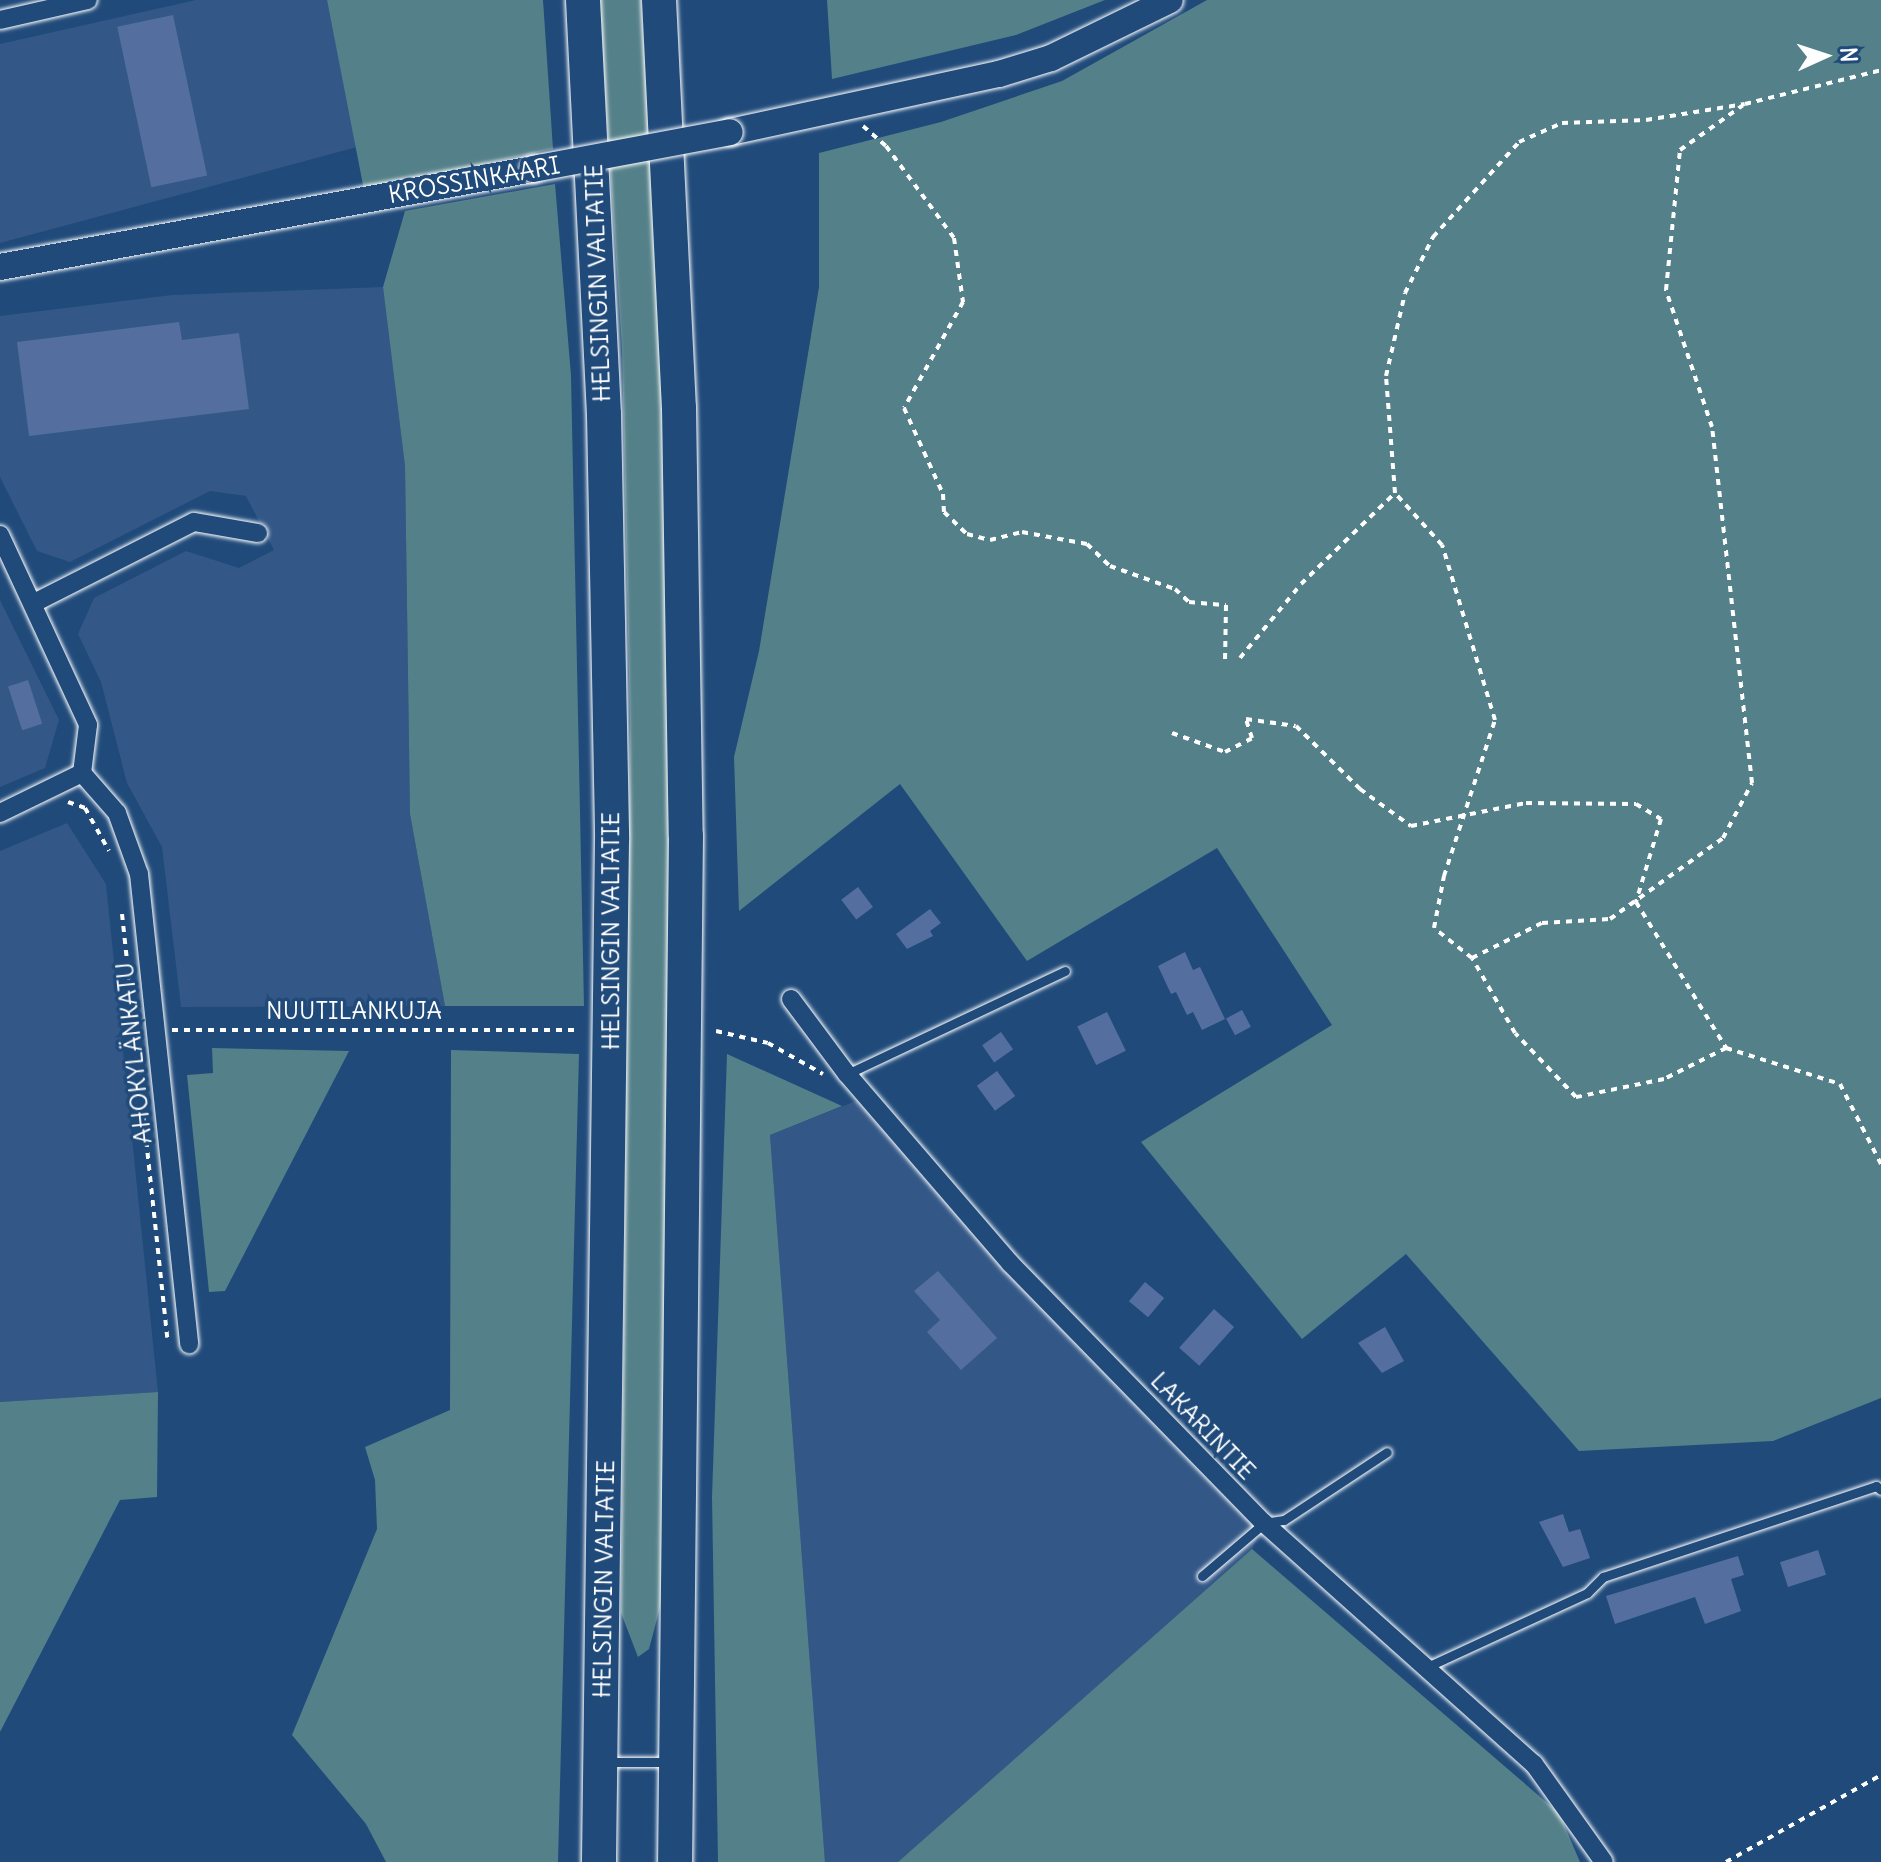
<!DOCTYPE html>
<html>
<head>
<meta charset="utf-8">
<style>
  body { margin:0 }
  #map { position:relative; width:1881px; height:1862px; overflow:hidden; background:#1f4a7a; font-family:Delius,sans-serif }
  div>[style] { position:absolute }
  .built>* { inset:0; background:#335887 }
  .green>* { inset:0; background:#548089 }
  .building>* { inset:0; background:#546f9f; transform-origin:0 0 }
  .path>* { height:4px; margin-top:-2px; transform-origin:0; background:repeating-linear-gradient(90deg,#fff 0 6px,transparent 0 12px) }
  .roads { filter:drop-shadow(0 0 2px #fff) drop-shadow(0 0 2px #fff) }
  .lane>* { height:9px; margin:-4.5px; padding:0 4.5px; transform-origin:4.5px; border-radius:4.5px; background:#1f4a7a }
  .street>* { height:18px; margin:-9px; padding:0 9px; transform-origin:9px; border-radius:9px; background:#1f4a7a }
  .secondary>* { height:26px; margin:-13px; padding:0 13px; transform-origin:13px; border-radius:13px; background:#1f4a7a }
  .highway>* { height:34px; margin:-17px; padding:0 17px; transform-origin:17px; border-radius:17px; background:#1f4a7a }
  .bridges { filter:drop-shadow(0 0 2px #fff) drop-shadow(0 0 2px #fff) }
  .secondary-bridge>* { height:26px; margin:-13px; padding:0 13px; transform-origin:13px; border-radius:13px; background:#1f4a7a }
  span { translate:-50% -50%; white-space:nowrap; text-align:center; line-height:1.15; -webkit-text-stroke:7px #1f4a7a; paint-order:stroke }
  .street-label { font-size:24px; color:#fff }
  .north { position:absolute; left:1785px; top:16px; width:80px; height:80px; -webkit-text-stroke:6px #1f4a7a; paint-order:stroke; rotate:87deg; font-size:22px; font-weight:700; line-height:32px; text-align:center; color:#fff }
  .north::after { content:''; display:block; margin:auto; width:28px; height:36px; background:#fff; clip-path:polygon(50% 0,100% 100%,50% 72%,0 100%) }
</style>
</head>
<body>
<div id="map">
  <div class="built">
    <div style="clip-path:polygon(196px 0,327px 0,357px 147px,0 243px,0 44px)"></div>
    <div style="clip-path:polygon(383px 287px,405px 466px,410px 814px,445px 1006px,181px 1007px,162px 847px,127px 783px,101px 682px,78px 634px,94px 598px,186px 551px,239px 568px,274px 550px,246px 496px,210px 491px,70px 562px,37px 551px,0 477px,0 316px,172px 295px)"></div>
    <div style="clip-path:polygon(0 600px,59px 720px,45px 768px,0 787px)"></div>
    <div style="clip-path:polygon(67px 823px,106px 884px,158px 1392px,0 1402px,0 851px)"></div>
    <div style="clip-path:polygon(866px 1097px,1264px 1523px,1252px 1549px,898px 1862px,825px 1862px,770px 1135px)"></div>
  </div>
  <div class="green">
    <div style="clip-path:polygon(327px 0,543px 0,553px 149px,364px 190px)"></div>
    <div style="clip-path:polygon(599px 0,641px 0,663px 344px,670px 720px,662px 1600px,649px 1649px,638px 1657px,621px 1613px,630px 722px,622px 348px)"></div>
    <div style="clip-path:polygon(827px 0,1105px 0,1016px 35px,832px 79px)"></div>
    <div style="clip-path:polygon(1207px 0,1881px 0,1881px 1398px,1773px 1441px,1579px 1451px,1406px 1254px,1302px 1339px,1141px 1142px,1332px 1025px,1217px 848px,1027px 961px,900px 784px,739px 911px,734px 757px,759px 651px,819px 287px,819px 153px,941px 122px,1062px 81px)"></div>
    <div style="clip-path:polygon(555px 184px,571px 375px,584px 1006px,445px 1006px,410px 814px,405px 466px,383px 287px,405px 211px)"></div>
    <div style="clip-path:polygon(212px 1048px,349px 1051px,225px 1291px,209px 1292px,187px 1075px,213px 1073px)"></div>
    <div style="clip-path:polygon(451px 1050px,579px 1054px,558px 1862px,386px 1862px,366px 1824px,292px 1735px,377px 1529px,375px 1480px,365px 1447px,450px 1410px)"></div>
    <div style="clip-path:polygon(727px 1054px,842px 1106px,770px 1135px,825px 1862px,718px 1862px,712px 1497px)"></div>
    <div style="clip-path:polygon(158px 1392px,157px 1497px,120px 1500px,0 1732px,0 1402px)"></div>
    <div style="clip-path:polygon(1252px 1549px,1559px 1813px,1580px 1862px,898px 1862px)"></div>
  </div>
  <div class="building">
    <div style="left:173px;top:15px;width:164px;height:57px;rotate:78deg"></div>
    <div style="clip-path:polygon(179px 322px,182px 340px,239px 333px,249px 409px,29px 436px,17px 342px)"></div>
    <div style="left:28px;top:680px;width:46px;height:21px;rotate:72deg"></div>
    <div style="left:858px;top:887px;width:25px;height:21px;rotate:53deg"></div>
    <div style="clip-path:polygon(930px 909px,941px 923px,930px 931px,933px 936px,907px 949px,896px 934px)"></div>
    <div style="clip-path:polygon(1185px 952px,1193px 970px,1200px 967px,1225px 1019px,1202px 1030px,1193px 1012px,1187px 1015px,1176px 992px,1171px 994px,1158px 966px)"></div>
    <div style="left:1242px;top:1010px;width:19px;height:18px;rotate:62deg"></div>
    <div style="left:1107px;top:1012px;width:43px;height:33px;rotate:64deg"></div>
    <div style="left:1001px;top:1032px;width:21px;height:23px;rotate:55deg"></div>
    <div style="left:997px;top:1071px;width:31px;height:25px;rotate:54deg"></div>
    <div style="clip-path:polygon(938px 1271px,997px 1338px,961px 1370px,927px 1332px,940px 1320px,914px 1291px)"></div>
    <div style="left:1145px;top:1282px;width:25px;height:25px;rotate:40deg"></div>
    <div style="left:1214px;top:1309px;width:27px;height:52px;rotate:42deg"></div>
    <div style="clip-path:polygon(1385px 1327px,1404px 1361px,1382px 1373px,1358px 1343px)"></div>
    <div style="clip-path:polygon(1563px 1514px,1569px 1532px,1580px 1529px,1590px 1558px,1563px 1567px,1539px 1522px)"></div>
    <div style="left:1818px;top:1550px;width:26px;height:40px;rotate:72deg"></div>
    <div style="clip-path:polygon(1738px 1556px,1744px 1575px,1731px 1579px,1741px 1611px,1705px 1624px,1695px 1597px,1615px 1624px,1606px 1596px)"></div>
  </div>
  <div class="path">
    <div style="left:863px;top:126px;width:30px;rotate:41deg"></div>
    <div style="left:886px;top:146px;width:114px;rotate:53.5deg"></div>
    <div style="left:954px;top:238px;width:65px;rotate:82deg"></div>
    <div style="left:963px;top:302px;width:121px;rotate:119.1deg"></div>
    <div style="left:904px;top:408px;width:94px;rotate:65.6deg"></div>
    <div style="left:943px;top:494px;width:18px;rotate:87deg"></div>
    <div style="left:944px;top:512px;width:32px;rotate:44deg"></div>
    <div style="left:967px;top:534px;width:24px;rotate:15deg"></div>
    <div style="left:990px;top:540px;width:33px;rotate:-14deg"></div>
    <div style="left:1022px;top:532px;width:66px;rotate:10.5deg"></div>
    <div style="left:1087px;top:544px;width:32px;rotate:44deg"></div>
    <div style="left:1110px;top:566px;width:69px;rotate:19.5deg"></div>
    <div style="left:1175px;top:589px;width:19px;rotate:43deg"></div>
    <div style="left:1189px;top:602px;width:37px;rotate:5deg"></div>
    <div style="left:1226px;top:605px;width:60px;rotate:91deg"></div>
    <div style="left:1240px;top:658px;width:96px;rotate:-50.5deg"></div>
    <div style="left:1301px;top:584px;width:131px;rotate:-44.1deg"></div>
    <div style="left:1172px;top:733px;width:56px;rotate:19.7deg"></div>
    <div style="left:1225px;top:752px;width:30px;rotate:-27deg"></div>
    <div style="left:1252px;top:738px;width:20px;rotate:-108deg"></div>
    <div style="left:1246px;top:719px;width:50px;rotate:8deg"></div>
    <div style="left:1296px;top:726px;width:90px;rotate:44.5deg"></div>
    <div style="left:1360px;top:789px;width:63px;rotate:36deg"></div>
    <div style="left:1411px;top:826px;width:117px;rotate:-11.3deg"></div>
    <div style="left:1526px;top:803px;width:110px;rotate:0.5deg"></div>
    <div style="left:1636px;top:804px;width:29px;rotate:31deg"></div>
    <div style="left:1661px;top:819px;width:87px;rotate:106.8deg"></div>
    <div style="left:1636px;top:902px;width:172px;rotate:58.3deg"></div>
    <div style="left:1726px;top:1048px;width:120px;rotate:17.5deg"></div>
    <div style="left:1840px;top:1084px;width:90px;rotate:62.9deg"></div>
    <div style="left:68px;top:802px;width:18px;rotate:19deg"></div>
    <div style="left:85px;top:808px;width:49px;rotate:60.8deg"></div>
    <div style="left:122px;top:914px;width:426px;rotate:83.9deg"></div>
    <div style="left:1472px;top:958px;width:78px;rotate:-26.6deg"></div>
    <div style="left:1542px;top:923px;width:68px;rotate:-3.4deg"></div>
    <div style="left:1610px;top:919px;width:139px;rotate:-35.6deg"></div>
    <div style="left:1723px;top:838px;width:62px;rotate:-62.2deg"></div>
    <div style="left:1752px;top:783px;width:358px;rotate:-96.4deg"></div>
    <div style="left:1712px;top:427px;width:145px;rotate:-108.6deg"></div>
    <div style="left:1666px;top:290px;width:141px;rotate:-84.3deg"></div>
    <div style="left:1680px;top:150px;width:77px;rotate:-35.5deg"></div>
    <div style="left:172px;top:1030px;width:403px"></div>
    <div style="left:716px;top:1031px;width:53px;rotate:13deg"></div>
    <div style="left:768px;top:1043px;width:63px;rotate:29.4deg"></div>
    <div style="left:1726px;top:1048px;width:69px;rotate:153.4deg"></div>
    <div style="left:1664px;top:1079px;width:90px;rotate:168.4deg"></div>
    <div style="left:1576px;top:1097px;width:88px;rotate:-133.6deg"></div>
    <div style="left:1515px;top:1033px;width:86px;rotate:-119.8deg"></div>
    <div style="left:1472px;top:958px;width:48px;rotate:-141.7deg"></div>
    <div style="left:1434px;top:928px;width:53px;rotate:-79.1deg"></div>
    <div style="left:1444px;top:876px;width:164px;rotate:-71.9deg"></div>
    <div style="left:1495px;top:720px;width:183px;rotate:-106.8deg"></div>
    <div style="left:1442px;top:545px;width:70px;rotate:-132.1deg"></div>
    <div style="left:1395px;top:493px;width:117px;rotate:-94.4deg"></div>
    <div style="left:1386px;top:376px;width:85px;rotate:-77.1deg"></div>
    <div style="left:1405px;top:293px;width:63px;rotate:-63.4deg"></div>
    <div style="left:1433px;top:237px;width:128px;rotate:-47.8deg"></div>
    <div style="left:1519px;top:142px;width:47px;rotate:-23.8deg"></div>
    <div style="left:1562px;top:123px;width:84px;rotate:-2deg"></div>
    <div style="left:1646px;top:120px;width:100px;rotate:-9.2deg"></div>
    <div style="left:1745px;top:104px;width:140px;rotate:-14deg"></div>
    <div style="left:1726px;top:1862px;width:178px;rotate:-29.3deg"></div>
  </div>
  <div class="roads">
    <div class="lane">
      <div style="left:847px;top:1074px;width:241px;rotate:-25.3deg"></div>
      <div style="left:1202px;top:1576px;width:82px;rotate:-40.5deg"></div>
      <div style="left:1264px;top:1523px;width:20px;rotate:-9deg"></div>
      <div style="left:1284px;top:1520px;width:123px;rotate:-33.4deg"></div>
      <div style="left:1427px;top:1667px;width:176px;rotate:-24.8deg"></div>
      <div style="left:1587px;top:1593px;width:23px;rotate:-45deg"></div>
      <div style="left:1603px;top:1577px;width:288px;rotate:-18.4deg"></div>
      <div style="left:1876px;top:1486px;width:6px;rotate:39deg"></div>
      <div style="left:608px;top:1762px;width:61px"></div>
    </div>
    <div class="street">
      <div style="left:0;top:20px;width:90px;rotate:-12.8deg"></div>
      <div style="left:0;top:535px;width:209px;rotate:65.1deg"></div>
      <div style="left:88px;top:725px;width:48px;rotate:97.1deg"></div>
      <div style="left:82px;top:773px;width:53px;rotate:48.8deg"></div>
      <div style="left:117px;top:813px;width:65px;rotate:70.2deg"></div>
      <div style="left:139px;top:874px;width:473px;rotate:83.9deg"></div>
      <div style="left:34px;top:603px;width:179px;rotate:-26.9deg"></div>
      <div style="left:194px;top:522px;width:65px;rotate:9.8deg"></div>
      <div style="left:0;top:813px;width:91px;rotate:-26deg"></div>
      <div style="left:791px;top:999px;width:94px;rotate:53.3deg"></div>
      <div style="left:847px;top:1074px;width:250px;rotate:49.2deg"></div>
      <div style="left:1010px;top:1263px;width:363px;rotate:45.7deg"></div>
      <div style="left:1264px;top:1523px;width:362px;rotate:41.8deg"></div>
      <div style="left:1534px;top:1764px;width:120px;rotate:54.5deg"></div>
    </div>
    <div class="secondary">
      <div style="left:730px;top:132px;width:275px;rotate:-12.2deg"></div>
      <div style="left:999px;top:74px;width:54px;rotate:-17.1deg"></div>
      <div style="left:1051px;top:58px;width:132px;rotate:-26deg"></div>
      <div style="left:0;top:267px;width:542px;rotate:-10.42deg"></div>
    </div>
    <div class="highway">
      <div style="left:583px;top:0;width:415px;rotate:87.1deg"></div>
      <div style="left:604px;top:414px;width:426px;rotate:88.9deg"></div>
      <div style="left:612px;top:840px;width:1022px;rotate:90.73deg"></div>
      <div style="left:659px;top:0;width:408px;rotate:87.2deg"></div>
      <div style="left:679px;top:408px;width:428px;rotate:89.1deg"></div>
      <div style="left:686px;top:836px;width:1026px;rotate:90.61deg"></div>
    </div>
  </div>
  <div class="bridges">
    <div class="secondary-bridge">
      <div style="left:533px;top:169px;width:200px;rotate:-10.6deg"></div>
    </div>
  </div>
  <div class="street-label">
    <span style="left:474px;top:180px;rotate:-10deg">KROSSINKAARI</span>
    <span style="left:598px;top:283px;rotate:-92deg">HELSINGIN VALTATIE</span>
    <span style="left:611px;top:931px;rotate:-90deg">HELSINGIN VALTATIE</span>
    <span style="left:354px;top:1011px">NUUTILANKUJA</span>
    <span style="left:134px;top:1053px;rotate:-96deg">AHOKYLÄNKATU</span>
    <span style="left:1203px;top:1426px;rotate:46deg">LAKARINTIE</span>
    <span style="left:604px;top:1579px;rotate:-89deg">HELSINGIN VALTATIE</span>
  </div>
  <div class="north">N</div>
</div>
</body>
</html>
